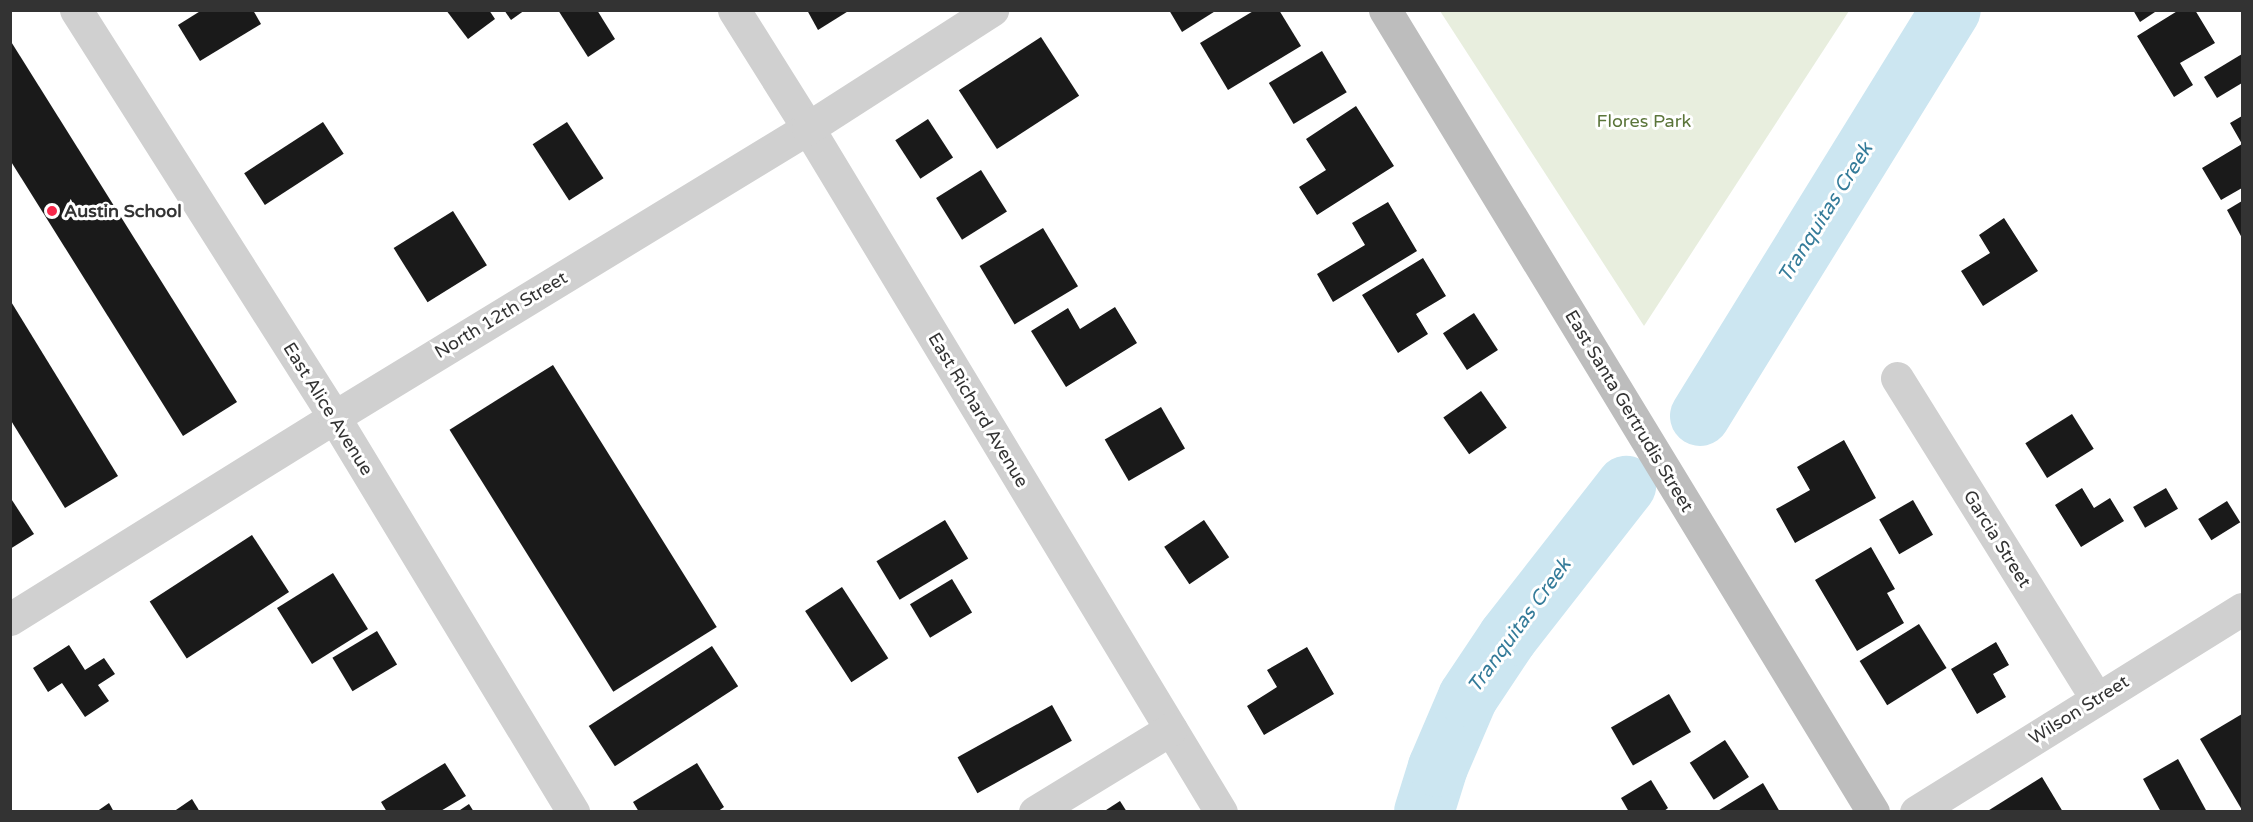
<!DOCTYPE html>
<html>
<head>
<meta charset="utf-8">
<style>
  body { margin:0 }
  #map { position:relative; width:2253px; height:822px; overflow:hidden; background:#fff; font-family:"Varela Round",sans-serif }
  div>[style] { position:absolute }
  .green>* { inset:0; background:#e8eede }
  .river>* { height:60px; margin:-30px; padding:0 30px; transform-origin:30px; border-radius:30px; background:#cce6f1 }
  .building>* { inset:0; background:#1a1a1a; transform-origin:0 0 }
  .street>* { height:33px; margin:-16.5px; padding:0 16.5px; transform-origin:16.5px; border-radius:16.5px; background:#d0d0d0 }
  .secondary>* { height:33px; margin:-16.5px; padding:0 16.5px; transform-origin:16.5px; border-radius:16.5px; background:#bdbdbd }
  .dots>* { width:16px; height:16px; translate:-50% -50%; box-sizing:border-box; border:3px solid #fff; border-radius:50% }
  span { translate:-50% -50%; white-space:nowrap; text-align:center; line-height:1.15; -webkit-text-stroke:6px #fff; paint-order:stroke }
  .park-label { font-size:18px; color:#5b753a }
  .poi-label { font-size:18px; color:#333; font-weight:700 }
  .left { translate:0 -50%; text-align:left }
  .street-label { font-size:18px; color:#333 }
  .water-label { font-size:20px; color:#347b99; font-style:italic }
  .frame { position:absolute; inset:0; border:12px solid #333; pointer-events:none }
</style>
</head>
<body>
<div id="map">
  <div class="green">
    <div style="clip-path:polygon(1440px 11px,1849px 11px,1644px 326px)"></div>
  </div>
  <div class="river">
    <div style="left:1700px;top:416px;width:477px;rotate:-58.3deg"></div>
    <div style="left:1424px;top:812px;width:47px;rotate:-72.7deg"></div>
    <div style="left:1438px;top:767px;width:76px;rotate:-66.8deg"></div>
    <div style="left:1468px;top:697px;width:72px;rotate:-56.3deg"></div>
    <div style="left:1508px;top:637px;width:192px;rotate:-52deg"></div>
  </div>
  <div class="building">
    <div style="clip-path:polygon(202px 10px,253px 10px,261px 24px,200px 61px,178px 25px)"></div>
    <div style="clip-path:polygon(446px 10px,489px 10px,495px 19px,468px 39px)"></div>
    <div style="clip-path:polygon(504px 10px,525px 10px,511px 20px)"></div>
    <div style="clip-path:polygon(558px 10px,597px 10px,615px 39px,588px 57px)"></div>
    <div style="clip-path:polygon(807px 10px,850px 10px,818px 30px)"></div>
    <div style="clip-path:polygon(1169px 10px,1217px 10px,1182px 32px)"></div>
    <div style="clip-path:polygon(1255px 10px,1279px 10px,1301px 46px,1228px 90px,1200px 43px)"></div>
    <div style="clip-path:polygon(2133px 10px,2158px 10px,2140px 22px)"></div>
    <div style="clip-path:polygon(2179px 10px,2195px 10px,2215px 43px,2180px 63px,2193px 85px,2174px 97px,2137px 36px)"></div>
    <div style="left:1041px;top:37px;width:70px;height:98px;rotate:57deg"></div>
    <div style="clip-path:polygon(10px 40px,237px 402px,183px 436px,10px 160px)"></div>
    <div style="left:1322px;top:51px;width:48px;height:62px;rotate:59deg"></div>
    <div style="clip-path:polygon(2242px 54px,2242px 83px,2217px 98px,2204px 77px)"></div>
    <div style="clip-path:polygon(1356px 106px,1394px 166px,1317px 215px,1299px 187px,1326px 170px,1306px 139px)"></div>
    <div style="clip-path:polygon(2242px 116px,2242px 188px,2221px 200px,2202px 168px,2242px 144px,2230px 123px)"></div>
    <div style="left:928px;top:119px;width:46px;height:39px;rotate:57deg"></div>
    <div style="left:323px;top:122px;width:38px;height:94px;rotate:57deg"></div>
    <div style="left:567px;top:122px;width:67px;height:41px;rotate:57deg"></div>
    <div style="left:981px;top:170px;width:49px;height:53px;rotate:58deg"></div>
    <div style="clip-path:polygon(2242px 201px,2242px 238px,2227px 210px)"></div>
    <div style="clip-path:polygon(1388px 202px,1417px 251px,1333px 302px,1317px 274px,1365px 245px,1352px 223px)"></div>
    <div style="left:453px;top:211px;width:64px;height:70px;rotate:58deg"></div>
    <div style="clip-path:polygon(2004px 218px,2038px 271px,1983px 306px,1961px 271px,1990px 253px,1979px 235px)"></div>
    <div style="left:1043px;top:228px;width:68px;height:74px;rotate:59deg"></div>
    <div style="clip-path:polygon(1423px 258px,1446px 296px,1416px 314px,1428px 334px,1398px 353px,1362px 295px)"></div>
    <div style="clip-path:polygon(10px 300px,118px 476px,65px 508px,10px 419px)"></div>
    <div style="clip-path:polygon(1115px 307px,1137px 343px,1066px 387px,1031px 331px,1068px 308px,1080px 329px)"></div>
    <div style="left:1474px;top:313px;width:44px;height:37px;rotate:57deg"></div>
    <div style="left:553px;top:365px;width:309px;height:122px;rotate:58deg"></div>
    <div style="left:1481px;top:391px;width:45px;height:46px;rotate:55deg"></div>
    <div style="left:1161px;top:407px;width:48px;height:65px;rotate:60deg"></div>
    <div style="left:2072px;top:414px;width:41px;height:55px;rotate:58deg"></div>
    <div style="clip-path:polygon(1844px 440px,1876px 498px,1795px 543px,1776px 509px,1810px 490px,1797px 467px)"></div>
    <div style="clip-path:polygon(2082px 488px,2094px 508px,2110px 498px,2124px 521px,2081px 547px,2055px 505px)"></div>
    <div style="left:2166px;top:488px;width:24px;height:38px;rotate:60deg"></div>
    <div style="clip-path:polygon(10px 497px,34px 534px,10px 549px)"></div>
    <div style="left:1913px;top:500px;width:40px;height:39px;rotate:60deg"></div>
    <div style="left:2227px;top:501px;width:25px;height:34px;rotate:58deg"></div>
    <div style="left:945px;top:520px;width:45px;height:80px;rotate:59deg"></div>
    <div style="left:1204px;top:520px;width:45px;height:48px;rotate:56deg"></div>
    <div style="left:252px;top:535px;width:68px;height:122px;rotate:57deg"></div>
    <div style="clip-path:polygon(1871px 547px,1895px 589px,1887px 593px,1904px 623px,1857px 651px,1815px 580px)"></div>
    <div style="left:333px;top:573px;width:66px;height:66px;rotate:58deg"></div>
    <div style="left:952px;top:579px;width:39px;height:49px;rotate:59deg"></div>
    <div style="left:842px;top:587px;width:85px;height:44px;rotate:57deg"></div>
    <div style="left:1919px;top:624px;width:52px;height:70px;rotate:58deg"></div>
    <div style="left:377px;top:631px;width:39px;height:52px;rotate:59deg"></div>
    <div style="clip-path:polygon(1996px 642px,2009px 665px,1993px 674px,2006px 697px,1977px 714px,1951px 669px)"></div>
    <div style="clip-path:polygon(69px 645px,85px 670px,104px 658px,115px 674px,98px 685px,109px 701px,85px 717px,62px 683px,48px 692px,33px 668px)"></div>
    <div style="left:712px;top:646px;width:48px;height:147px;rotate:57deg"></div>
    <div style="clip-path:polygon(1307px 647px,1334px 694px,1264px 735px,1247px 706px,1277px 687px,1267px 670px)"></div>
    <div style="left:1669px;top:694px;width:44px;height:67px;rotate:60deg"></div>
    <div style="left:1052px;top:705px;width:41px;height:108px;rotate:61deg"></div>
    <div style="clip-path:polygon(2242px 714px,2242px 810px,2200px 739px)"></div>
    <div style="left:1725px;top:740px;width:44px;height:42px;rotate:57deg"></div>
    <div style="clip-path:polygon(2178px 759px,2207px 812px,2161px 812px,2143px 779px)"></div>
    <div style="clip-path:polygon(445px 763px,466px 796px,439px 812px,387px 812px,381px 802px)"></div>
    <div style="clip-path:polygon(697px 763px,724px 807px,717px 812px,639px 812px,633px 802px)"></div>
    <div style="clip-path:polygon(2042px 777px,2063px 812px,1986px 812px)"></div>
    <div style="clip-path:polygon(1651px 780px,1668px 808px,1663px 812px,1629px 812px,1621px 798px)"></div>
    <div style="clip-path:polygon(1763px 783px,1780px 812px,1716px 812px)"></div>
    <div style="clip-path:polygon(192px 799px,200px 812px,173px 812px)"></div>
    <div style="clip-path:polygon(1120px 801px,1127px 812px,1103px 812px)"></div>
    <div style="clip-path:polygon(109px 803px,114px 812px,96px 812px)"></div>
    <div style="clip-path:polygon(469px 804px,474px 812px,457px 812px)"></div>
  </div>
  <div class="street">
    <div style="left:76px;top:10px;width:482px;rotate:57.6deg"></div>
    <div style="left:334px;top:417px;width:462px;rotate:58.8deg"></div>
    <div style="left:734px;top:10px;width:139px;rotate:57.9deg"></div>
    <div style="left:808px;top:128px;width:799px;rotate:58.88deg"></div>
    <div style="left:1897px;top:378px;width:378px;rotate:58.1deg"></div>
    <div style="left:10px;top:619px;width:382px;rotate:-31.9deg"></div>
    <div style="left:334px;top:417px;width:555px;rotate:-31.37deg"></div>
    <div style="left:808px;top:128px;width:219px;rotate:-32.7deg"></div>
    <div style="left:1035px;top:812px;width:159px;rotate:-31.4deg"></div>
    <div style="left:1916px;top:812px;width:384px;rotate:-31.9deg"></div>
  </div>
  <div class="secondary">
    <div style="left:1385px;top:10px;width:939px;rotate:58.68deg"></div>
  </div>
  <div class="dots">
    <div style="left:52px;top:211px;background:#f7284b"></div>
  </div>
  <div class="park-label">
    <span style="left:1644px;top:121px">Flores Park</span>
  </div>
  <div class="poi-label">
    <span class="left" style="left:64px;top:211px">Austin School</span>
  </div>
  <div class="street-label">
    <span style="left:501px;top:315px;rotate:-31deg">North 12th Street</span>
    <span style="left:328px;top:409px;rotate:58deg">East Alice Avenue</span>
    <span style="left:978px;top:410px;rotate:59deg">East Richard Avenue</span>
    <span style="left:1629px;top:411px;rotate:59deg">East Santa Gertrudis Street</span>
    <span style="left:1997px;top:539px;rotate:58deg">Garcia Street</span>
    <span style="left:2079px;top:710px;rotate:-32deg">Wilson Street</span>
  </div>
  <div class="water-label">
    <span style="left:1826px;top:213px;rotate:-58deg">Tranquitas Creek</span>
    <span style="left:1520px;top:626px;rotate:-54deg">Tranquitas Creek</span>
  </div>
  <div class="frame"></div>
</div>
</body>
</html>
